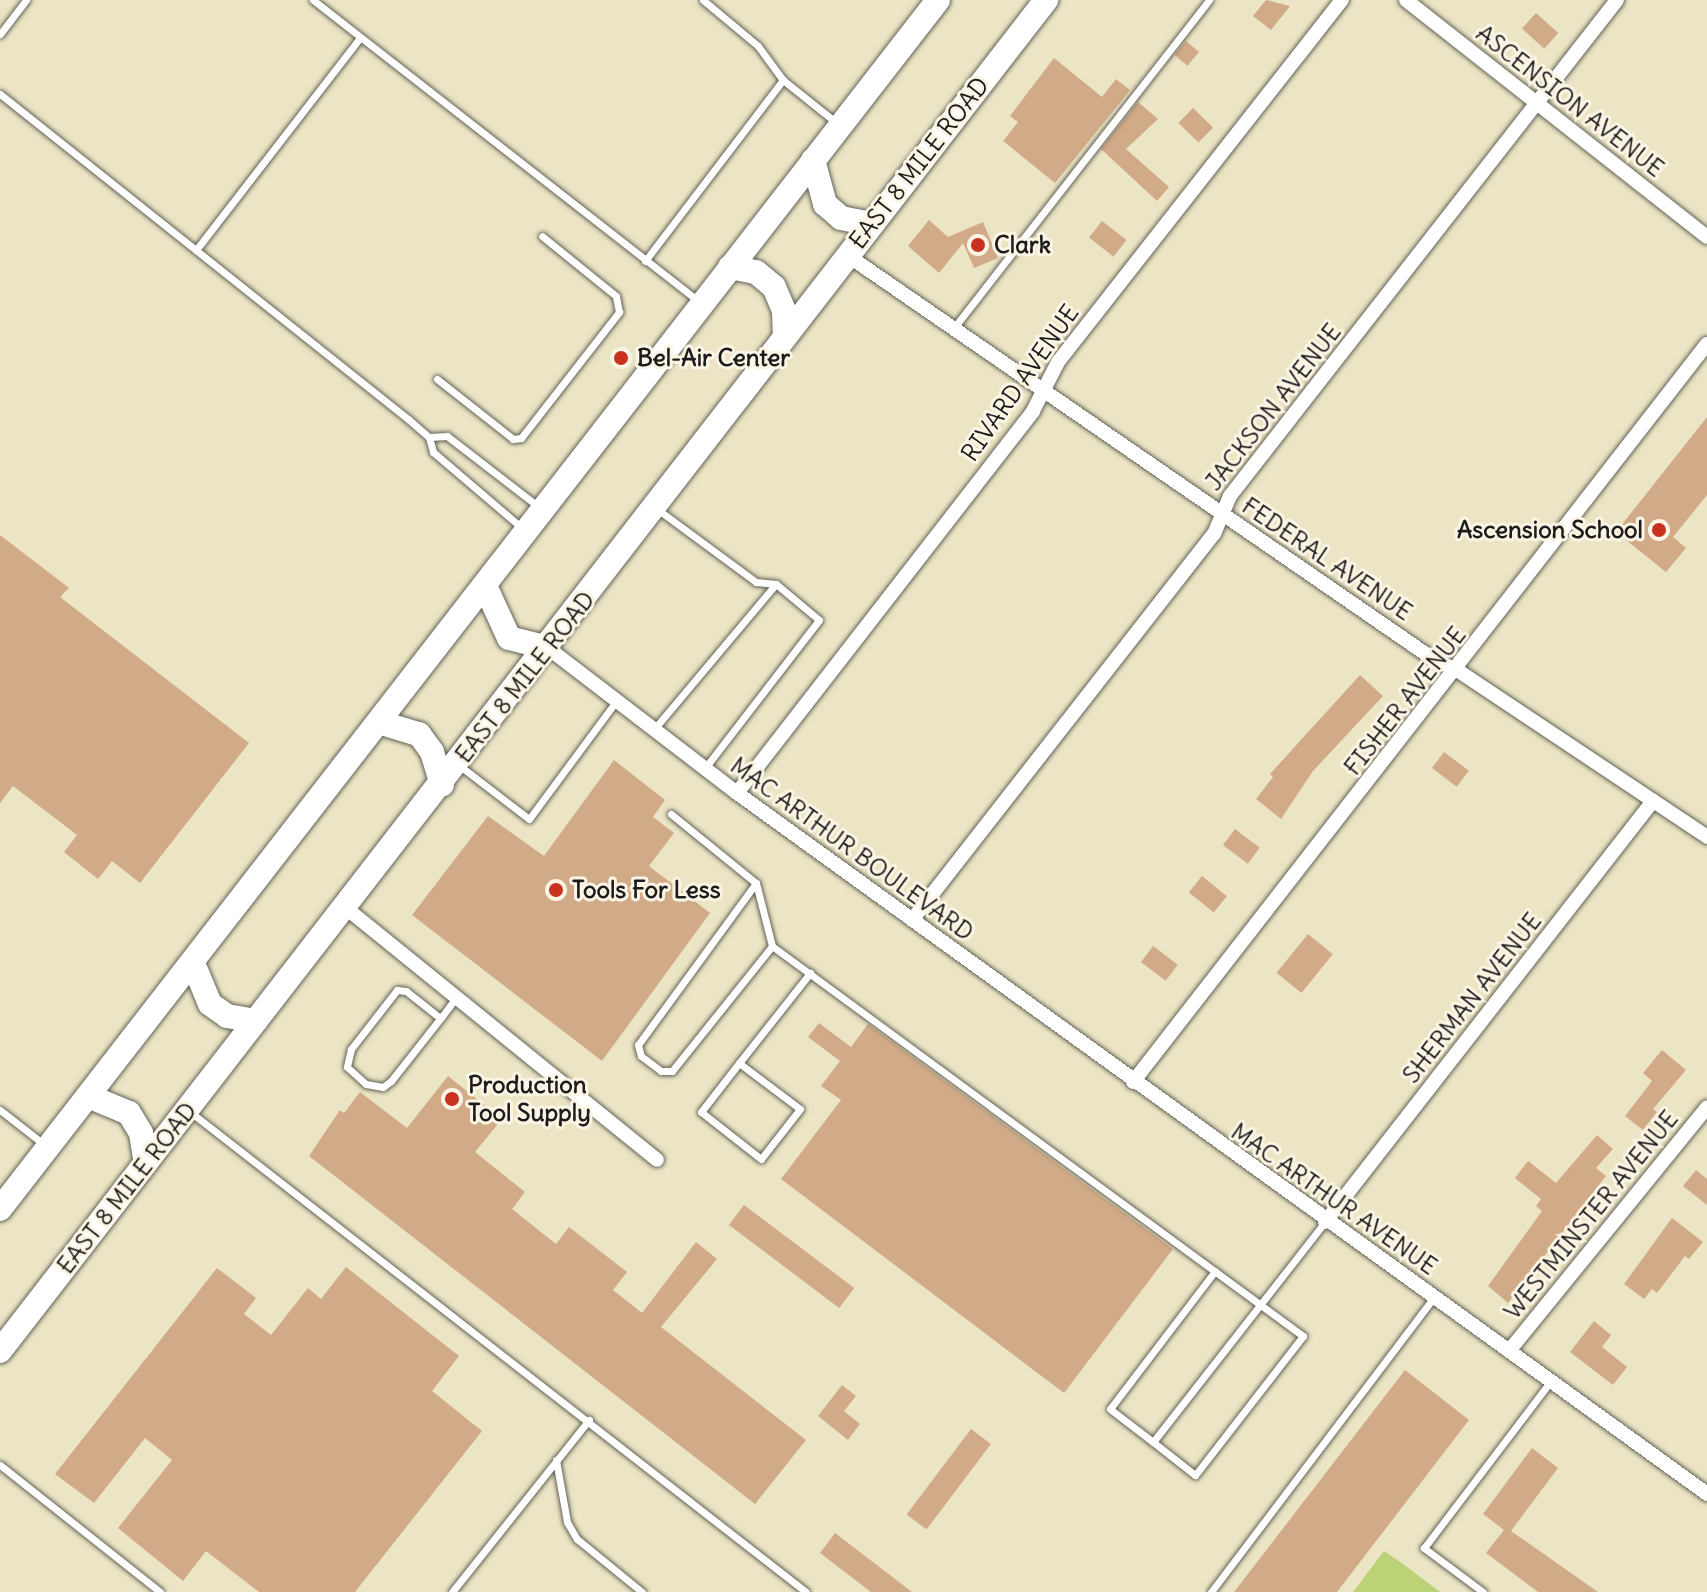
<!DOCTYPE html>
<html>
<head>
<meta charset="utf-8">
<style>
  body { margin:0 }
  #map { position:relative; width:1707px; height:1592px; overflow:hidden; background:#ebe5c5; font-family:Delius,sans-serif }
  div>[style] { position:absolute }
  .green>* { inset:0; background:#bbd276 }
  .building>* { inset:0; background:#d1ab88; transform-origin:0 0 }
  .roads { filter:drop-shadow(0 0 2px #646257) drop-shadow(0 0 2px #646257) }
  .service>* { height:7px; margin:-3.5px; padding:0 3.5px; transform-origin:3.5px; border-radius:3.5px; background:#fff }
  .minor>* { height:14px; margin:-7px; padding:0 7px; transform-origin:7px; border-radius:7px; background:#fff }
  .trunk>* { height:24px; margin:-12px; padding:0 12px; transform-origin:12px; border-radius:12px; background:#fff }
  .dots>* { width:22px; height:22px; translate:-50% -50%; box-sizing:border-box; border:4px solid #fcf5e5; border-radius:50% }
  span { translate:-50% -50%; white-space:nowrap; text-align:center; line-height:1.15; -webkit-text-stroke:6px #fcf5e5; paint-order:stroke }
  .street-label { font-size:24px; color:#1c1c1c }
  .poi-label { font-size:24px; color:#1c1c1c; font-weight:700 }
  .left { translate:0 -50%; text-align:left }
  .right { translate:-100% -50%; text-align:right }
</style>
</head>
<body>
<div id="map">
  <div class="green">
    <div style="clip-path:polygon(1384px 1551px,1403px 1564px,1440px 1592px,1353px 1592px)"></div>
  </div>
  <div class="building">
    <div style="clip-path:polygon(1266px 0,1290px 6px,1271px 30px,1253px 16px)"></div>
    <div style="left:1536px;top:13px;width:30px;height:21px;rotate:42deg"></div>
    <div style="left:1186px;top:41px;width:17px;height:18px;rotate:40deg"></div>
    <div style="clip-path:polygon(1054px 58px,1102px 97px,1116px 79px,1130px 90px,1055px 183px,1003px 141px,1018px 122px,1010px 116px)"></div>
    <div style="clip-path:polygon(1138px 102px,1158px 119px,1126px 149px,1169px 187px,1157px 201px,1101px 149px)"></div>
    <div style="left:1193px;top:108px;width:28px;height:21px;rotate:44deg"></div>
    <div style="clip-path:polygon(929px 220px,948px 237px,983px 222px,998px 258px,974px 268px,963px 243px,939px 273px,908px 246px)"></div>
    <div style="left:1102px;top:221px;width:31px;height:21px;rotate:38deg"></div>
    <div style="clip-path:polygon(1707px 417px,1707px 495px,1673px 537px,1686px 548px,1666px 572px,1616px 532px)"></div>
    <div style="clip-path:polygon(0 535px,69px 588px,60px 597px,249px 743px,140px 883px,112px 861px,98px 879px,64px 852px,77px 835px,13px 786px,0 803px)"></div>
    <div style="clip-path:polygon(1360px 675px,1383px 696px,1313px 771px,1281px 819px,1256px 799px,1273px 777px,1270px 774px)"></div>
    <div style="left:1444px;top:752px;width:31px;height:20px;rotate:37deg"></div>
    <div style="clip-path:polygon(614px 760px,665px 800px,653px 817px,674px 833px,649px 866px,710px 913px,602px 1061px,412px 915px,488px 816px,544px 856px)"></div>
    <div style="left:1235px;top:829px;width:31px;height:20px;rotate:37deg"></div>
    <div style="left:1202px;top:876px;width:32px;height:21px;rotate:39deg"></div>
    <div style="left:1308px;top:934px;width:32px;height:50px;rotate:39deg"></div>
    <div style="left:1153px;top:946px;width:31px;height:20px;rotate:37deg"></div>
    <div style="clip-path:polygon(819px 1023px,851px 1047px,868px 1024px,1173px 1249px,1064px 1393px,781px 1179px,841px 1100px,821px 1086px,840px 1061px,808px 1037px)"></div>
    <div style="clip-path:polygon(1662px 1050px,1686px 1070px,1653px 1109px,1657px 1112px,1643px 1130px,1625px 1116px,1652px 1081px,1643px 1073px)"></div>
    <div style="clip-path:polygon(448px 1076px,502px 1119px,475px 1152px,525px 1192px,512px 1209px,556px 1244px,569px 1227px,627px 1272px,613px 1290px,642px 1313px,696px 1242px,717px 1259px,661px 1327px,806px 1440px,755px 1504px,309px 1156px,340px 1110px,344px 1113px,360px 1092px,407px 1128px)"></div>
    <div style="clip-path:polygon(1597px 1135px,1613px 1149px,1596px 1168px,1606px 1176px,1508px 1303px,1488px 1286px,1542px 1211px,1536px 1206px,1541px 1199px,1515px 1178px,1528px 1161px,1556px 1183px)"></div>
    <div style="clip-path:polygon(1696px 1170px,1707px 1179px,1707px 1205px,1683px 1186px)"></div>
    <div style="left:744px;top:1205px;width:138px;height:25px;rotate:37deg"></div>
    <div style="clip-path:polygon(1672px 1218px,1703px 1242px,1689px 1259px,1685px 1256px,1657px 1293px,1652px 1289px,1644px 1299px,1624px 1284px)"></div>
    <div style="clip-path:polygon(346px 1267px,459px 1356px,432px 1391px,482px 1431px,355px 1592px,259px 1592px,206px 1551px,183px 1581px,118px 1528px,172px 1460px,145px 1438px,94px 1503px,55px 1474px,217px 1268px,256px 1298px,244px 1314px,271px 1335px,308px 1288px,321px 1299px)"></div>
    <div style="clip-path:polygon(1594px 1321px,1611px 1335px,1602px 1347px,1627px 1367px,1613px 1385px,1570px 1352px)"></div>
    <div style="clip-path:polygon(1405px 1370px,1469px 1420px,1337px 1592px,1234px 1592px)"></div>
    <div style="clip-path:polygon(842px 1385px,856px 1396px,844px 1411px,860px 1424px,848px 1440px,818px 1416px)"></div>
    <div style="left:971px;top:1429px;width:25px;height:107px;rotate:37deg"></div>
    <div style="clip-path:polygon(1532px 1448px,1558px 1468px,1511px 1531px,1598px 1592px,1538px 1592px,1486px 1553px,1504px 1530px,1483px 1514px)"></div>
    <div style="clip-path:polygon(835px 1533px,912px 1592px,871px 1592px,820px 1553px)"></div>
  </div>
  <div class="roads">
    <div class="service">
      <div style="left:313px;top:0;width:490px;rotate:38deg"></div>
      <div style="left:703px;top:0;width:72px;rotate:39.9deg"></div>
      <div style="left:758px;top:46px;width:42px;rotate:53.7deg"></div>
      <div style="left:0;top:34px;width:43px;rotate:-52.6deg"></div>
      <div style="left:0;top:94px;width:522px;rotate:38.54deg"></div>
      <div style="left:408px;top:419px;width:28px;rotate:41deg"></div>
      <div style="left:429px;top:437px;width:16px;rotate:75deg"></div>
      <div style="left:433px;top:452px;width:118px;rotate:40.5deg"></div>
      <div style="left:196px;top:250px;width:268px;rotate:-52.3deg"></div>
      <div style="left:645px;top:261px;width:228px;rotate:-52.7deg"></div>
      <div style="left:783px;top:80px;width:70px;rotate:38.7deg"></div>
      <div style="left:953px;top:329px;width:417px;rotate:-52.1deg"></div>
      <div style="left:437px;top:379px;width:97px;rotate:38.3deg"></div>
      <div style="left:513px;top:439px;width:8px;rotate:-7deg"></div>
      <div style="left:521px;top:438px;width:160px;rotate:-52.1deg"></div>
      <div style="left:619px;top:312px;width:16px;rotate:-101deg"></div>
      <div style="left:616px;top:296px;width:95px;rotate:-141deg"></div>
      <div style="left:429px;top:437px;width:18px;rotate:-3deg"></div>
      <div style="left:447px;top:436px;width:118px;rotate:37.7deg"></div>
      <div style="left:657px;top:509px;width:123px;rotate:36.4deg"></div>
      <div style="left:756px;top:582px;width:20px;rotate:6deg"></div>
      <div style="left:776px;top:584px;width:56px;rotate:39.9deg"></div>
      <div style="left:819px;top:620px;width:187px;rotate:127.6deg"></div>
      <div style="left:655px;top:728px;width:188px;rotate:-50deg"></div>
      <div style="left:460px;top:766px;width:87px;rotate:37.5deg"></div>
      <div style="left:529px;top:819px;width:148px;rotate:-53.5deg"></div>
      <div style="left:671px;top:814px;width:109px;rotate:39.1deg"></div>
      <div style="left:756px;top:883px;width:200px;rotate:126.1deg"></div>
      <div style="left:638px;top:1045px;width:11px;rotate:75deg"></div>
      <div style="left:641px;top:1056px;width:25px;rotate:37deg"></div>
      <div style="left:661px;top:1071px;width:11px"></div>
      <div style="left:672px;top:1071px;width:160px;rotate:-51.3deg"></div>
      <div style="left:772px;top:946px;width:659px;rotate:36.3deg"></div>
      <div style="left:1303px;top:1336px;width:176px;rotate:127.8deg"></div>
      <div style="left:1195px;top:1475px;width:53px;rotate:-141.8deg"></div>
      <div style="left:756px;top:883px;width:65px;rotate:75.7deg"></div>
      <div style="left:440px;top:1018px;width:43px;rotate:-141.5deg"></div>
      <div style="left:406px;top:991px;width:9px;rotate:-174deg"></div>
      <div style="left:397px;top:990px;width:75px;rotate:127.9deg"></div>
      <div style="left:351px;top:1049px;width:18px;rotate:103deg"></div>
      <div style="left:347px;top:1067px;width:25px;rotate:42deg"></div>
      <div style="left:366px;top:1084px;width:17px;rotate:10deg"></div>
      <div style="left:383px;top:1087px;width:10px;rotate:-37deg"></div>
      <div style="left:391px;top:1081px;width:84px;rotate:-51.8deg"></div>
      <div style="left:443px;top:1015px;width:21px;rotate:-53deg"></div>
      <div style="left:739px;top:1063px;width:76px;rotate:37deg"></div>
      <div style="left:800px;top:1109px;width:63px;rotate:128deg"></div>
      <div style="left:761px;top:1159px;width:76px;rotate:-141.9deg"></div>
      <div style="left:701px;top:1112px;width:62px;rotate:-52.2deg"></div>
      <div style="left:739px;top:1063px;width:115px;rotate:-51.7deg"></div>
      <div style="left:0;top:1110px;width:58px;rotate:38deg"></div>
      <div style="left:189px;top:1111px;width:782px;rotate:37.94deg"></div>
      <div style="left:1215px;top:1271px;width:173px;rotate:127.3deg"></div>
      <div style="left:1110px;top:1409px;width:54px;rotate:37.5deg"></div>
      <div style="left:1153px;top:1442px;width:279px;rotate:-52deg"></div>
      <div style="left:556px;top:1460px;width:63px;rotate:79.9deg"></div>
      <div style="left:567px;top:1522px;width:20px;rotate:60deg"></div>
      <div style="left:577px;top:1539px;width:84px;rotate:39.2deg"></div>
      <div style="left:0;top:1465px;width:204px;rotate:38.4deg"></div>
      <div style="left:452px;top:1592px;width:220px;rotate:-51.5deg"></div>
      <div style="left:1211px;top:1592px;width:370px;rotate:-52.9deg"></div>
      <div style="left:1483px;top:1592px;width:74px;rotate:-143.3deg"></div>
      <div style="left:1424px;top:1548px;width:208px;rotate:-52.8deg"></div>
    </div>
    <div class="minor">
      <div style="left:1406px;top:0;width:383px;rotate:38.2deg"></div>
      <div style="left:847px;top:255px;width:712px;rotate:34.58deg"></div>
      <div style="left:1433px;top:659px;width:26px;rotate:25deg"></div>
      <div style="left:1457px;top:670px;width:301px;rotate:33.7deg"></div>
      <div style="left:548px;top:648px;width:238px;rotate:37.5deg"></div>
      <div style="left:737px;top:793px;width:1197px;rotate:35.85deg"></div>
      <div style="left:737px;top:793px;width:483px;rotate:-52.2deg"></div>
      <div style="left:1033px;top:411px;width:55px;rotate:-63deg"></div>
      <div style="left:1058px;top:362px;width:460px;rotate:-51.9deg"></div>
      <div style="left:346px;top:908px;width:400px;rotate:39deg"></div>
      <div style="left:912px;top:920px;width:490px;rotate:-52deg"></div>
      <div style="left:1214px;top:534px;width:41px;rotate:-67.2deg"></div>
      <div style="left:1230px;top:496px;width:629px;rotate:-52.04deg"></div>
      <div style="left:1133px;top:1082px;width:935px;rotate:-52.13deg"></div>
      <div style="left:1325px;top:1222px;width:534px;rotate:-52.08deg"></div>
      <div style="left:1509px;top:1351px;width:314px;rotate:-50.9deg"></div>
    </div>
    <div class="trunk">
      <div style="left:813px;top:160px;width:46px;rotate:74.7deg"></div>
      <div style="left:825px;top:204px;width:21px;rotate:41deg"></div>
      <div style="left:841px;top:218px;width:31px;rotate:11deg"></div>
      <div style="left:730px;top:267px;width:26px;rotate:11deg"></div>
      <div style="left:756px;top:272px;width:23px;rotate:40deg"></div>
      <div style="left:774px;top:287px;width:26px;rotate:67deg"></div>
      <div style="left:784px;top:311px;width:25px;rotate:88deg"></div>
      <div style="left:486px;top:588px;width:55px;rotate:65.3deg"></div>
      <div style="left:509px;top:638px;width:40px;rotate:14.4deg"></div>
      <div style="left:382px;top:723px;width:39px;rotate:17deg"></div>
      <div style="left:419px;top:734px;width:22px;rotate:54deg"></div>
      <div style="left:432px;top:752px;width:34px;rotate:73deg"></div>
      <div style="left:193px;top:963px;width:44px;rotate:67.5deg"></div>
      <div style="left:210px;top:1004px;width:21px;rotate:35deg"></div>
      <div style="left:227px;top:1016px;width:29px;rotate:10deg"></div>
      <div style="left:88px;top:1096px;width:44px;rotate:22.5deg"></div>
      <div style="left:129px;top:1113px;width:23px;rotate:59deg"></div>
      <div style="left:141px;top:1133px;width:30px;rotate:81deg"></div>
      <div style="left:0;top:1209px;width:1530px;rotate:-52.19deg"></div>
      <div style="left:0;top:1351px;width:1709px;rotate:-52.25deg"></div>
    </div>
  </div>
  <div class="dots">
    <div style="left:978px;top:245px;background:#c8321e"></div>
    <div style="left:621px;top:358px;background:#c8321e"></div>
    <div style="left:1659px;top:530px;background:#c8321e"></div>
    <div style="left:556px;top:890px;background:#c8321e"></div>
    <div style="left:452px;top:1099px;background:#c8321e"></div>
  </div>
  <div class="street-label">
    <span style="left:1570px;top:101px;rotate:38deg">ASCENSION AVENUE</span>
    <span style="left:919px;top:163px;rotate:-52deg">EAST 8 MILE ROAD</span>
    <span style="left:1020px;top:383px;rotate:-55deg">RIVARD AVENUE</span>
    <span style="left:1273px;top:407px;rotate:-52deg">JACKSON AVENUE</span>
    <span style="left:1327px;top:559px;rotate:34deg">FEDERAL AVENUE</span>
    <span style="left:525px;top:677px;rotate:-52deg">EAST 8 MILE ROAD</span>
    <span style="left:1405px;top:701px;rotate:-52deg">FISHER AVENUE</span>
    <span style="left:852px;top:849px;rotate:36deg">MAC ARTHUR BOULEVARD</span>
    <span style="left:1472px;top:998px;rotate:-52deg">SHERMAN AVENUE</span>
    <span style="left:127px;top:1188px;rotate:-52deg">EAST 8 MILE ROAD</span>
    <span style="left:1334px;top:1199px;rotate:35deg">MAC ARTHUR AVENUE</span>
    <span style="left:1591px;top:1215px;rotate:-51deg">WESTMINSTER AVENUE</span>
  </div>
  <div class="poi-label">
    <span class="left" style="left:994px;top:245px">Clark</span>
    <span class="left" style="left:637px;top:358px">Bel-Air Center</span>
    <span class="right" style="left:1643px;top:530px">Ascension School</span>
    <span class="left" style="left:572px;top:890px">Tools For Less</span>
    <span class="left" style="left:468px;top:1099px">Production<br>Tool Supply</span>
  </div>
</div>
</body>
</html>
